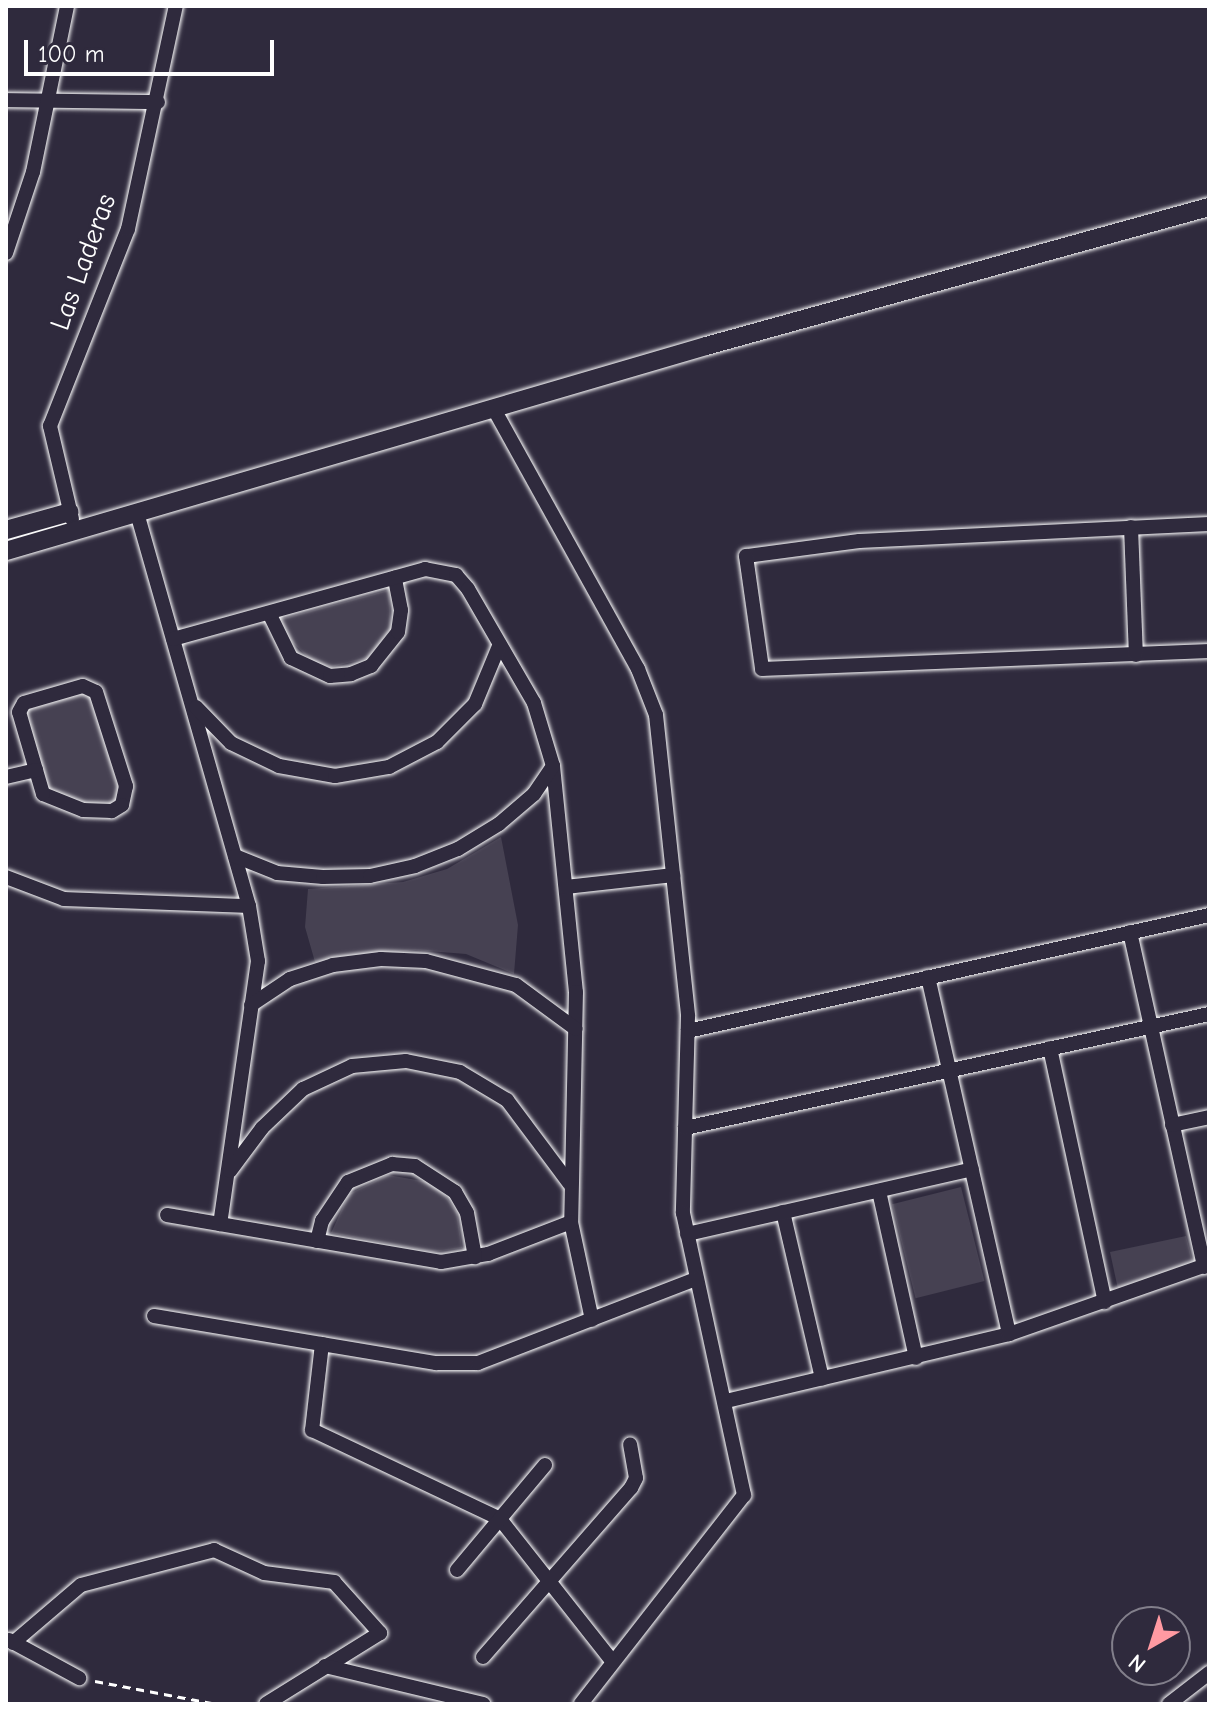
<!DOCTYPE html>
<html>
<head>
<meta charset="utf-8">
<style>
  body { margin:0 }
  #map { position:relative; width:1215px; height:1710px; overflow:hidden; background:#2f2a3d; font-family:"Comic Neue",sans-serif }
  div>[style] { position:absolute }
  .green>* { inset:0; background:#464152; transform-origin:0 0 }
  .path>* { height:3px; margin-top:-1.5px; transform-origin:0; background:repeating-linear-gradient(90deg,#fff 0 8px,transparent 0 14px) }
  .roads { filter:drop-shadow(0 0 2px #fff) drop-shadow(0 0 2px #fff) }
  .minor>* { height:14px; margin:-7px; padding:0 7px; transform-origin:7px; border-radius:7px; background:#2f2a3d }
  .tertiary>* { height:18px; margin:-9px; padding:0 9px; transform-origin:9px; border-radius:9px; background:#2f2a3d }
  span { translate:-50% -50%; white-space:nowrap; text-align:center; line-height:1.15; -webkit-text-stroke:6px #2f2a3d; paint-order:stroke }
  .street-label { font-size:28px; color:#fff }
  .frame { position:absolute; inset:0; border:8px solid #fff; pointer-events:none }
  .north { position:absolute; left:1111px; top:1606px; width:80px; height:80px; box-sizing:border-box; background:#2f2a3d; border:2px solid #827f8b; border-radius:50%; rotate:219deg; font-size:22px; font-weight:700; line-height:32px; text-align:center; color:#fff }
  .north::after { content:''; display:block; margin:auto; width:28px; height:36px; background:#ff9aa2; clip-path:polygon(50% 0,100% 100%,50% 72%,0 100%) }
  .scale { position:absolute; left:24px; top:40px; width:250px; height:36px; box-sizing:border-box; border:4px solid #fff; border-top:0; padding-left:10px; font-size:24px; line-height:28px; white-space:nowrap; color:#fff; -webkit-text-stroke:6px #2f2a3d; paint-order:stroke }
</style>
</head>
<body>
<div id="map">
  <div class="green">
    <div style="clip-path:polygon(389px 590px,391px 628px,368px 658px,331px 667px,313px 662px,287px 637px,281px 619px)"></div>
    <div style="clip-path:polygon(90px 691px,120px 794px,109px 806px,70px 800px,48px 789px,26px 710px)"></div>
    <div style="clip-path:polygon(501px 837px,518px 925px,514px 974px,466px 954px,415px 950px,315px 962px,305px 927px,308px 889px,403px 882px,447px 869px)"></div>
    <div style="clip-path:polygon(388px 1175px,428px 1182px,445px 1195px,457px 1213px,462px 1248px,433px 1252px,331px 1233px,349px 1194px)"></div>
    <div style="left:961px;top:1187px;width:97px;height:71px;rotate:76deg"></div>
    <div style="clip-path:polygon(1186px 1236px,1196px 1275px,1121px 1303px,1110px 1252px)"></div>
  </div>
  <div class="path">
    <div style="left:95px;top:1681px;width:124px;rotate:10.7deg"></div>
  </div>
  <div class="roads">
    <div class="minor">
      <div style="left:6px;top:100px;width:152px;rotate:0.8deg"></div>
      <div style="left:6px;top:253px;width:85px;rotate:-71.6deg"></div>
      <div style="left:33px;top:172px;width:169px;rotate:-78.4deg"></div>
      <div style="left:495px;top:411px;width:295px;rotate:61deg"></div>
      <div style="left:638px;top:669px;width:49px;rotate:68.6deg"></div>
      <div style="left:656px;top:715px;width:303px;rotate:83.9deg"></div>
      <div style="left:688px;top:1016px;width:197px;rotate:91.5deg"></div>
      <div style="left:683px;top:1213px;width:289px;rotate:77.8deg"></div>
      <div style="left:744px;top:1495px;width:265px;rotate:128deg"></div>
      <div style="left:137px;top:513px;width:409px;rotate:74.1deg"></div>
      <div style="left:249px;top:906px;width:56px;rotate:80.7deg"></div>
      <div style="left:258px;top:961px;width:266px;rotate:98.2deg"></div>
      <div style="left:72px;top:519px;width:96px;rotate:-103.3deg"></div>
      <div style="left:50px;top:426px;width:212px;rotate:-68.4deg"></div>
      <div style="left:128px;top:229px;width:228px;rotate:-77.9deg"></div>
      <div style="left:1209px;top:524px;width:350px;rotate:177.2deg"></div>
      <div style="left:859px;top:541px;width:114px;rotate:172.4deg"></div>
      <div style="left:746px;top:556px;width:114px;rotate:81.9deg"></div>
      <div style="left:762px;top:669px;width:447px;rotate:-2.3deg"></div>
      <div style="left:1131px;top:527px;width:128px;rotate:87.8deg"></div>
      <div style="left:269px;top:613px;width:50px;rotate:63.9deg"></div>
      <div style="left:291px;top:658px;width:43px;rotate:24.8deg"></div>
      <div style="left:330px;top:676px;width:21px;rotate:-5deg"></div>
      <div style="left:351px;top:674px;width:22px;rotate:-22deg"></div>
      <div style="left:371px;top:666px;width:43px;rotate:-51.5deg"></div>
      <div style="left:398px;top:632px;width:22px;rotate:-82deg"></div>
      <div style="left:401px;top:610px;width:33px;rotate:-101deg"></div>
      <div style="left:173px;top:639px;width:262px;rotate:-15.5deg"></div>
      <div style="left:425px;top:569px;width:32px;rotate:11deg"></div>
      <div style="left:456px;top:575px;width:18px;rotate:49deg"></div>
      <div style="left:468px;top:589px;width:132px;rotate:59.9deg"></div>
      <div style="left:534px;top:703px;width:66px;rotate:73.2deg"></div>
      <div style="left:553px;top:766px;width:227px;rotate:84.2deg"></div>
      <div style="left:576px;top:992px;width:230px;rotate:91.2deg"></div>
      <div style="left:571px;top:1222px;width:100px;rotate:77.9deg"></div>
      <div style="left:83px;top:686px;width:14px;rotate:25deg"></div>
      <div style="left:96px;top:692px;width:99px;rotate:72.3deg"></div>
      <div style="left:126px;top:786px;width:19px;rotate:102deg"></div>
      <div style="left:122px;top:805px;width:12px;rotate:149deg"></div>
      <div style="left:112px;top:811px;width:29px;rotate:-178deg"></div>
      <div style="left:83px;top:810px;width:43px;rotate:-158.2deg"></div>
      <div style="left:43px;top:794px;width:85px;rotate:-106.3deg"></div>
      <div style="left:19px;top:712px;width:10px;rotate:-61deg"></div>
      <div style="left:24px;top:703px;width:61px;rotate:-16.1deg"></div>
      <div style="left:196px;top:707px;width:50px;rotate:45.8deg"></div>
      <div style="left:231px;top:743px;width:53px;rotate:25.6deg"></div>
      <div style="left:279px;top:766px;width:57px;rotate:10.1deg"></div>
      <div style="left:335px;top:776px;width:55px;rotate:-9.5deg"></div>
      <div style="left:389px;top:767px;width:54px;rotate:-27.5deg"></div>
      <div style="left:437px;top:742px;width:54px;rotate:-45deg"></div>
      <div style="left:475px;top:704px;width:63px;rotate:-67.5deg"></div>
      <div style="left:6px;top:777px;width:31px;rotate:-13deg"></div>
      <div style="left:235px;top:856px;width:45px;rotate:22deg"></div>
      <div style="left:277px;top:873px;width:46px;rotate:5deg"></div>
      <div style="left:323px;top:877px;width:47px;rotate:-1.2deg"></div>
      <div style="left:370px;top:876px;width:46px;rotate:-12.5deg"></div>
      <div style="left:415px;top:866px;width:46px;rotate:-21.6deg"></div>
      <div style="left:458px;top:849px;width:48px;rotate:-31.4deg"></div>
      <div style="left:499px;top:824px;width:46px;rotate:-40.6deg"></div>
      <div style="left:534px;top:794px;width:34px;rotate:-56deg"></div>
      <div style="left:6px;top:877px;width:62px;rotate:20.8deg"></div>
      <div style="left:64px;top:899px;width:185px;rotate:2.2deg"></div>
      <div style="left:566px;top:887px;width:108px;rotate:-6.4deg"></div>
      <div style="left:1130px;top:932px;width:343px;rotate:77.5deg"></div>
      <div style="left:928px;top:977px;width:366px;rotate:77.2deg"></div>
      <div style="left:251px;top:1005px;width:47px;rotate:-33.7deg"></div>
      <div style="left:290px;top:979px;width:45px;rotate:-18deg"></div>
      <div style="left:333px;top:965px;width:48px;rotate:-7.1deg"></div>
      <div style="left:381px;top:959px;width:45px;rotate:2.5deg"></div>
      <div style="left:426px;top:961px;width:93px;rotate:14.9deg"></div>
      <div style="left:516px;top:985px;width:74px;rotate:36.3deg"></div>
      <div style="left:688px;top:1031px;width:534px;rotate:-12.55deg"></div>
      <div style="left:1050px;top:1048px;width:260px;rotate:77.8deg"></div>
      <div style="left:1172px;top:1125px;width:38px;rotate:-12deg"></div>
      <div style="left:685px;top:1128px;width:536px;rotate:-12.27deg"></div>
      <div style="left:230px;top:1171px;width:54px;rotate:-53.3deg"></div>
      <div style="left:262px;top:1128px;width:57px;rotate:-43.6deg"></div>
      <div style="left:303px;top:1089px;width:54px;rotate:-25.1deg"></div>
      <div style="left:352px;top:1066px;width:54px;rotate:-5.3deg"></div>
      <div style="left:406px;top:1061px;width:55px;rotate:11.5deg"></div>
      <div style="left:460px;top:1072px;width:55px;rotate:30.8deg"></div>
      <div style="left:507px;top:1100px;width:104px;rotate:53.2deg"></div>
      <div style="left:879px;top:1191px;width:171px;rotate:77.5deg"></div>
      <div style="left:783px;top:1212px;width:171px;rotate:76.8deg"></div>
      <div style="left:167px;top:1215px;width:278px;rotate:9.7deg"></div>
      <div style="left:441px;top:1262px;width:48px;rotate:-9.7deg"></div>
      <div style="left:488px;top:1254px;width:89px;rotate:-21.1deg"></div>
      <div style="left:687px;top:1234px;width:292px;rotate:-12.8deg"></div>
      <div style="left:317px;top:1241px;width:21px;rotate:-76deg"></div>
      <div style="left:322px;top:1221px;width:47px;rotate:-56.3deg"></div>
      <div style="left:348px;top:1182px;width:48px;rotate:-22.2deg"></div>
      <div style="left:392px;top:1164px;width:23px;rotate:5deg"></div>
      <div style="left:415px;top:1166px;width:48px;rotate:33deg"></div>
      <div style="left:455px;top:1192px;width:24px;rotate:60deg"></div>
      <div style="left:467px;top:1213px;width:45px;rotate:79.7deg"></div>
      <div style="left:154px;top:1316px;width:286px;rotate:9.5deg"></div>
      <div style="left:436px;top:1363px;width:42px"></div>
      <div style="left:478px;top:1363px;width:234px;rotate:-21.1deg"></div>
      <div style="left:322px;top:1344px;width:87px;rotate:96.6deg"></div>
      <div style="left:312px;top:1430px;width:208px;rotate:25.3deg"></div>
      <div style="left:500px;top:1519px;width:181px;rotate:51.7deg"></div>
      <div style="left:726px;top:1401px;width:291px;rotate:-13.3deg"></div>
      <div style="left:1009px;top:1334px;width:212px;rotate:-19.3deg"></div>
      <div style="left:457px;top:1570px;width:137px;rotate:-50deg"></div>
      <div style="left:9px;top:1640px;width:80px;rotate:28.5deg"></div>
      <div style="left:13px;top:1643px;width:89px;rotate:-40.5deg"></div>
      <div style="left:81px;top:1585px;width:138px;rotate:-14.7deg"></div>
      <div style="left:214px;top:1550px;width:55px;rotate:24.7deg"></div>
      <div style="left:264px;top:1573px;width:71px;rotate:7.3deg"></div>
      <div style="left:334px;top:1582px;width:69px;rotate:48deg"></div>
      <div style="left:380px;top:1633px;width:134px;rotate:148.1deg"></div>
      <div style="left:483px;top:1657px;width:225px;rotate:-48.8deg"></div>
      <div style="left:631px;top:1488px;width:11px;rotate:-63deg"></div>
      <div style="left:636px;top:1478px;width:34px;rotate:-100deg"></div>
      <div style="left:325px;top:1666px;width:163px;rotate:13.5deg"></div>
      <div style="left:1169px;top:1704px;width:51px;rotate:-37.8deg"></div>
    </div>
    <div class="tertiary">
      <div style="left:6px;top:530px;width:66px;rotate:-15.7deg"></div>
      <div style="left:6px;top:551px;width:729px;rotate:-16.32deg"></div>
      <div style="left:706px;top:346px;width:522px;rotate:-15.45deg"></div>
    </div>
  </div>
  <div class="street-label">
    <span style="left:83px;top:262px;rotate:-70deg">Las Laderas</span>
  </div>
  <div class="frame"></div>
  <div class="north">N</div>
  <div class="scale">100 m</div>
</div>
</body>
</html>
